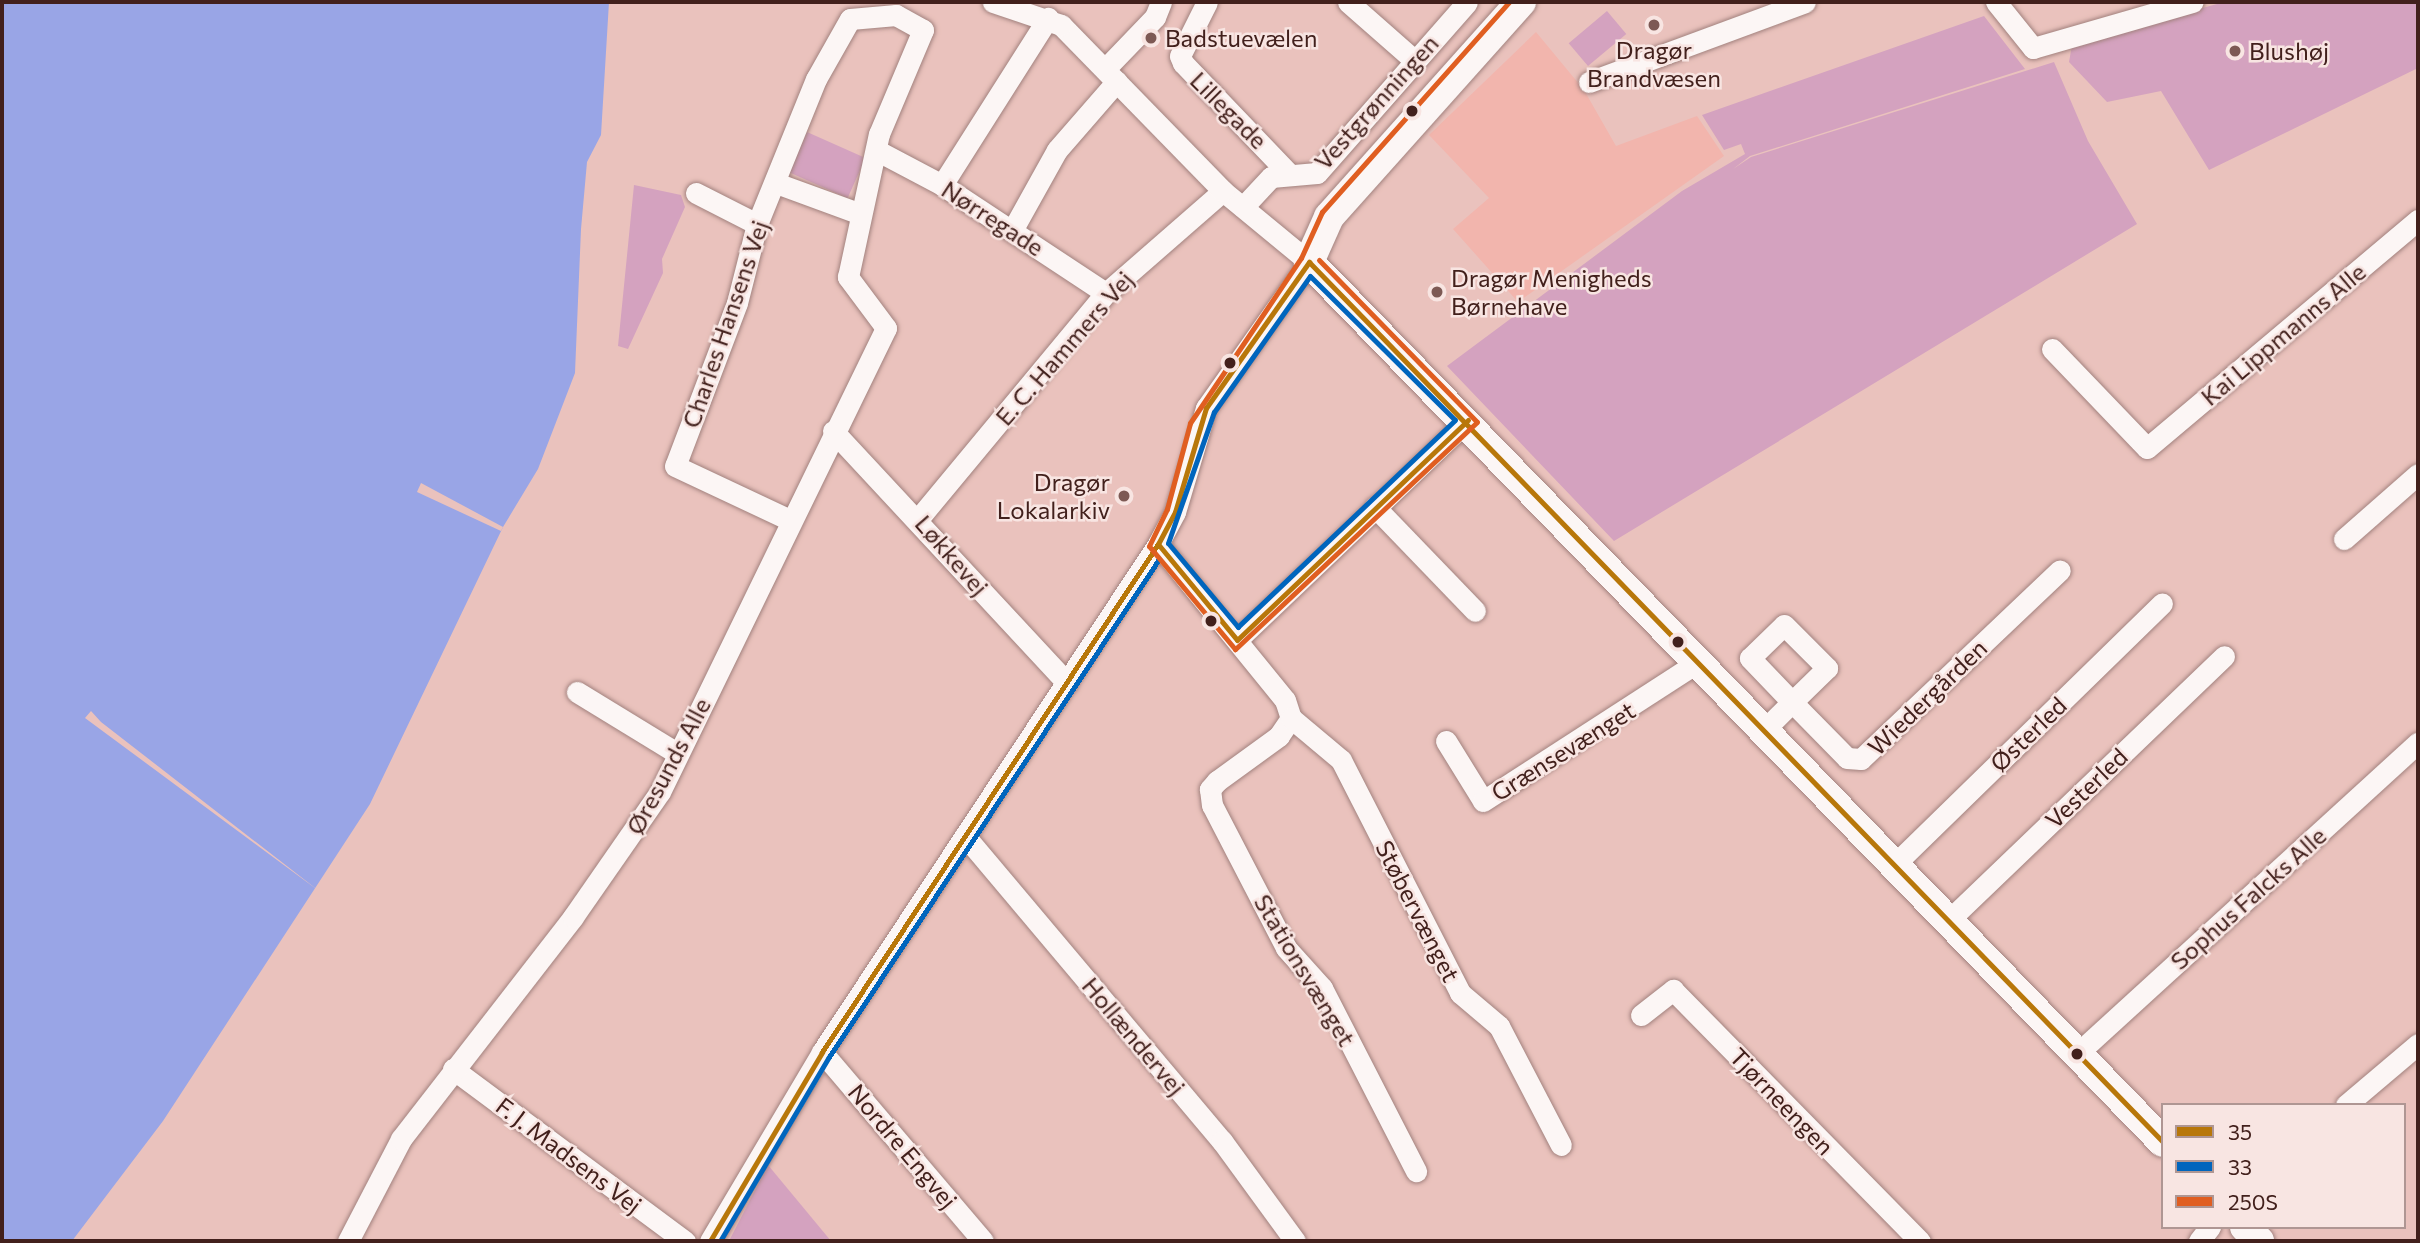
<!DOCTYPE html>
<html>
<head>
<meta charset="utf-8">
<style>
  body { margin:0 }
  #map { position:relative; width:2420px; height:1243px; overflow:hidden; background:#eac2bd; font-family:Commissioner,sans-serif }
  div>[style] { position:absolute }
  .built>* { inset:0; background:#f2b5ad }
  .green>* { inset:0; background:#d4a2bf; transform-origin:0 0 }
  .water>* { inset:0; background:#99a5e6 }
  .pier>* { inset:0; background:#eac2bd }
  .roads { filter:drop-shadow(0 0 2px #a2827e) drop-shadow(0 0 2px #a2827e) }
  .street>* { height:21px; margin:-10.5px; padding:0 10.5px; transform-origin:10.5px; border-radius:10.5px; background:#fcf6f5 }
  .secondary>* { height:30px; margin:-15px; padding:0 15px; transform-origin:15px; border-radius:15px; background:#fcf6f5 }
  .bus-1>* { height:5px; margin:-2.5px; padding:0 2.5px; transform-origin:2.5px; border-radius:2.5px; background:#b8770a }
  .bus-2>* { height:5px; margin:-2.5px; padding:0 2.5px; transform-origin:2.5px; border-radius:2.5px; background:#0065bd }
  .bus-3>* { height:5px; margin:-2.5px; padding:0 2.5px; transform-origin:2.5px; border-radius:2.5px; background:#e05e21 }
  .dots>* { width:19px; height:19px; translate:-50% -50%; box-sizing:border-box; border:4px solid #f8e5e2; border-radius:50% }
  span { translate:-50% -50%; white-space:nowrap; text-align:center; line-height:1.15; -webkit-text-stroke:5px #f8e5e2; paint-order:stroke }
  .poi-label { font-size:24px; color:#42201c }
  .left { translate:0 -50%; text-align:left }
  .right { translate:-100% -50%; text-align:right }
  .street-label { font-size:24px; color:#42201c }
  .frame { position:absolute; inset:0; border:4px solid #42201c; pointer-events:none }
  .legend { position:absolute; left:2161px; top:1103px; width:245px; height:126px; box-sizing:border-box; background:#f8e5e2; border:2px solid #af9693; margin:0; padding:9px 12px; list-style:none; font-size:21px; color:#42201c }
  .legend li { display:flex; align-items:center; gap:14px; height:35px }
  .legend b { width:35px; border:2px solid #af9693 }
</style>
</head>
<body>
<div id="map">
  <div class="built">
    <div style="clip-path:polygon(1536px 32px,1584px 90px,1616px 146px,1697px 116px,1724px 156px,1518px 302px,1453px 229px,1489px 198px,1429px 135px)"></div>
  </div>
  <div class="green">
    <div style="clip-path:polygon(2224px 2px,2418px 2px,2418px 68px,2209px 170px,2161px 91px,2107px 102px,2069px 62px,2072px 45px)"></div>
    <div style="left:1607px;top:11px;width:30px;height:50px;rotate:50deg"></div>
    <div style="clip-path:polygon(1984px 16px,2025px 69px,1750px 156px,1733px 169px,1751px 157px,2054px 62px,2088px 141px,2137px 224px,1614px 541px,1447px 366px,1682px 191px,1745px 154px,1741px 144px,1724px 150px,1702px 115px)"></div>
    <div style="left:807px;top:132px;width:64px;height:44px;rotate:24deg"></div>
    <div style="clip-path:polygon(634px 185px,681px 195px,685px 207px,662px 259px,663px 273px,628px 349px,618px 346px)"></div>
    <div style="clip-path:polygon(768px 1165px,831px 1241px,729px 1241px)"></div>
  </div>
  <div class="water">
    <div style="clip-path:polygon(2px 2px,609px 2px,601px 135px,587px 162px,581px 229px,575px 373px,538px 469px,503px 527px,370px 804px,163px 1121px,72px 1241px,2px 1241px)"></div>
  </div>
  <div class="pier">
    <div style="clip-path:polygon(421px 483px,503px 527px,501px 531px,417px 492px)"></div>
    <div style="clip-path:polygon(91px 711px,101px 722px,319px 891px,85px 718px)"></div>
  </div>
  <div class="roads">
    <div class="street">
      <div style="left:1207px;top:2px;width:60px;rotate:116.6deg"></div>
      <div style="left:1180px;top:56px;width:8px;rotate:67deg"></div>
      <div style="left:1183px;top:63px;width:153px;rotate:46.3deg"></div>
      <div style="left:1348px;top:2px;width:88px;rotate:41.3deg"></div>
      <div style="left:1996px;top:2px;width:59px;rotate:51.2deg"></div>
      <div style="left:2033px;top:48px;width:166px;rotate:-16.1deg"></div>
      <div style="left:1105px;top:69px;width:72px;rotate:-46.1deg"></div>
      <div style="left:1155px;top:17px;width:16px;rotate:-68deg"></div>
      <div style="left:1589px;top:82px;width:230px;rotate:-20.3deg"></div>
      <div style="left:876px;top:150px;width:75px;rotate:27.9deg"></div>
      <div style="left:942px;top:185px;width:196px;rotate:33.4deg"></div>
      <div style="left:776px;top:183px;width:87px;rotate:20.1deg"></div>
      <div style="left:942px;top:185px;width:198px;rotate:-57.6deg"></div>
      <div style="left:696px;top:193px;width:68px;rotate:26.9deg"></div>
      <div style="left:1243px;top:207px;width:41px;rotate:-47deg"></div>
      <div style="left:1271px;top:177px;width:46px;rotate:-5deg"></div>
      <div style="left:1317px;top:173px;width:227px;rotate:-48.7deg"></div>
      <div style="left:1013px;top:229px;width:90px;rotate:-60.9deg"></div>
      <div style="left:1057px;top:150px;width:91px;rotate:-49deg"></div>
      <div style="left:2052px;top:349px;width:137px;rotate:46.2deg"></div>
      <div style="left:2147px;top:448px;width:354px;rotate:-40.1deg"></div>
      <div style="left:833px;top:431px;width:344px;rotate:47.1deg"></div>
      <div style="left:1375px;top:507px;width:144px;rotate:46.1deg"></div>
      <div style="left:919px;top:518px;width:293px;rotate:-50.3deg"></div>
      <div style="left:1106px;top:293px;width:155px;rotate:-41.1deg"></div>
      <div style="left:2344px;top:539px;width:98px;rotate:-41.3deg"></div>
      <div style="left:1158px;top:544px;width:201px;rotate:50.9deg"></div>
      <div style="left:1285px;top:700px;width:19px;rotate:72deg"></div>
      <div style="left:1784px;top:625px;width:61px;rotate:45deg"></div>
      <div style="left:1827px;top:668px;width:49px;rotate:135.8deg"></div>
      <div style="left:1792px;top:702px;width:61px;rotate:-133.7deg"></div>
      <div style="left:1750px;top:658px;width:47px;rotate:-44.1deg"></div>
      <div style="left:1237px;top:640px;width:319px;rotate:-43.6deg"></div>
      <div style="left:577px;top:692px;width:117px;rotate:31.4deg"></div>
      <div style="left:1291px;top:718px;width:22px;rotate:124deg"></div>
      <div style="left:1279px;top:736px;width:77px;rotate:144deg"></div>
      <div style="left:1217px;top:781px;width:11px;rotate:131deg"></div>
      <div style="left:1210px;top:789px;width:16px;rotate:83deg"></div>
      <div style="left:1212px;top:805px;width:161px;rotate:62.6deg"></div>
      <div style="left:1286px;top:948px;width:54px;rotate:48deg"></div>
      <div style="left:1322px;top:988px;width:206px;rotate:62.8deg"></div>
      <div style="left:1291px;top:718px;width:65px;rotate:40deg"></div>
      <div style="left:1341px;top:760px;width:262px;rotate:62.9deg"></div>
      <div style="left:1460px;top:993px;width:51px;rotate:40.2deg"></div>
      <div style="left:1499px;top:1026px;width:134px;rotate:62.5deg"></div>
      <div style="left:1766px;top:728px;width:37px;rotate:-45deg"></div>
      <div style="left:1792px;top:702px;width:78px;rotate:45.5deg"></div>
      <div style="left:1847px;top:758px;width:14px;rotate:4deg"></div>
      <div style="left:1861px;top:759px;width:274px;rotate:-43.5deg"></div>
      <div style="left:1446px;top:741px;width:70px;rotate:58.3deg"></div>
      <div style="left:1483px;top:801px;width:257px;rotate:-32.9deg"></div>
      <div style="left:965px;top:836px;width:399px;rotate:49.9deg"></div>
      <div style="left:1222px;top:1141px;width:124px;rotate:53.9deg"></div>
      <div style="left:1895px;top:864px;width:373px;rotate:-44.3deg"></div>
      <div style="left:1949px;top:920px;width:381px;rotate:-43.8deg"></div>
      <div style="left:1641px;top:1015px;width:41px;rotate:-38deg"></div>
      <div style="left:1673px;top:990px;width:352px;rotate:45.5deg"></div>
      <div style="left:822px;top:1052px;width:248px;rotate:49.6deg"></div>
      <div style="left:2078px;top:1053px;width:460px;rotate:-42.4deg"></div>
      <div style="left:453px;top:1069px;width:289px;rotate:36.6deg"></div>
      <div style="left:2346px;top:1105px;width:94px;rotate:-40.3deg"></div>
      <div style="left:348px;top:1241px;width:115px;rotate:-62.5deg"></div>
      <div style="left:401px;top:1139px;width:281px;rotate:-52.2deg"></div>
      <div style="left:573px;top:917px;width:152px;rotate:-55.2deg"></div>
      <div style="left:660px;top:792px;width:516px;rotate:-64.03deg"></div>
      <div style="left:886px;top:328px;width:64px;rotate:-126.7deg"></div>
      <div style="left:848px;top:277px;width:146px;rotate:-77.8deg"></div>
      <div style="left:879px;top:134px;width:113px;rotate:-67.1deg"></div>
      <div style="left:923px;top:30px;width:31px;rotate:-151deg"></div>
      <div style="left:896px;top:15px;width:46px;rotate:175deg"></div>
      <div style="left:850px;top:19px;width:69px;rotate:119.5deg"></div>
      <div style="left:816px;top:79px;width:157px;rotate:112.1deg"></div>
      <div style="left:757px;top:224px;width:81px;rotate:104.2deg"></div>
      <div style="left:737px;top:303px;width:174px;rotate:110.8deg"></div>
      <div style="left:675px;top:466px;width:127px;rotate:25.2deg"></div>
      <div style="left:710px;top:1241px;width:220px;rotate:-59.3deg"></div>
      <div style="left:822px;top:1052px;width:609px;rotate:-56.52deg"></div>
      <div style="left:1158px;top:544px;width:36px;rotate:-62deg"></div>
      <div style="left:1175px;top:512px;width:109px;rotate:-73.4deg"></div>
      <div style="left:1206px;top:408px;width:179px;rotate:-54.8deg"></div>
      <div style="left:1309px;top:262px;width:112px;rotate:-140.5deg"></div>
      <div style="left:1223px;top:191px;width:232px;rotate:-134.3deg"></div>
      <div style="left:1061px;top:25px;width:72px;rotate:-161.3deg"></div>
      <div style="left:2199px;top:1241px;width:18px;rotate:-52deg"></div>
    </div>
    <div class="secondary">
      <div style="left:1521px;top:2px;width:288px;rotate:131.8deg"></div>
      <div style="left:1329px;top:217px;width:49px;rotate:114deg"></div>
      <div style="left:1309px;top:262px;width:1226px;rotate:45.86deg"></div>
      <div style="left:2245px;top:1227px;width:20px;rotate:45deg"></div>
    </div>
  </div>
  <div class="bus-1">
    <div style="left:1158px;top:544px;width:124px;rotate:50.5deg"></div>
    <div style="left:1237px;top:640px;width:319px;rotate:-43.6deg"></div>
    <div style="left:710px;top:1241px;width:220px;rotate:-59.3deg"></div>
    <div style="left:822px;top:1052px;width:609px;rotate:-56.52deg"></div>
    <div style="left:1158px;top:544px;width:36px;rotate:-62deg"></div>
    <div style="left:1175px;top:512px;width:109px;rotate:-73.4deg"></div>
    <div style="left:1206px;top:408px;width:179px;rotate:-54.8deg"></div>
    <div style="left:1309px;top:262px;width:1226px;rotate:45.86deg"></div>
  </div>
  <div class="bus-2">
    <div style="left:1310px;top:276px;width:204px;rotate:44.8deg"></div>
    <div style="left:1455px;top:420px;width:300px;rotate:136.4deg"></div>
    <div style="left:1238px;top:627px;width:109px;rotate:-129.8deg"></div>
    <div style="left:1168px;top:543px;width:139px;rotate:-70.7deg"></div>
    <div style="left:1214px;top:412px;width:166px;rotate:-54.8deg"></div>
    <div style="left:720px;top:1241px;width:214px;rotate:-59.4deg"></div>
    <div style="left:829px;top:1057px;width:597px;rotate:-56.47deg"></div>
  </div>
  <div class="bus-3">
    <div style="left:1319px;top:260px;width:226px;rotate:45.7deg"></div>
    <div style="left:1477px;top:422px;width:332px;rotate:136.8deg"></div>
    <div style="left:1235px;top:649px;width:134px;rotate:-129.9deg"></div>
    <div style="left:1149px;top:546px;width:41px;rotate:-64.1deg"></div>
    <div style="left:1167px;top:509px;width:89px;rotate:-75deg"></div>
    <div style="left:1190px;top:423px;width:199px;rotate:-56.1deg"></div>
    <div style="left:1301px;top:258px;width:51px;rotate:-65.5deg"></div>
    <div style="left:1322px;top:212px;width:281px;rotate:-48.3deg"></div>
  </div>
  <div class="dots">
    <div style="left:1654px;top:25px;background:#7d5954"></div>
    <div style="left:1151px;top:38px;background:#7d5954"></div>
    <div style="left:2235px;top:51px;background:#7d5954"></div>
    <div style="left:1412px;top:111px;background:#42201c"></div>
    <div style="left:1437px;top:292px;background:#7d5954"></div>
    <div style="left:1230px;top:363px;background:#42201c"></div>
    <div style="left:1124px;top:496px;background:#7d5954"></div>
    <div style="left:1211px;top:621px;background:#42201c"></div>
    <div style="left:1678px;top:642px;background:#42201c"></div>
    <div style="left:2077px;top:1054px;background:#42201c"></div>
  </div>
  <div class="poi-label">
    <span class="left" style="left:1165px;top:38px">Badstuevælen</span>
    <span style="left:1654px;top:64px">Dragør<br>Brandvæsen</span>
    <span class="left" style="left:2249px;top:51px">Blushøj</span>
    <span class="left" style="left:1451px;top:292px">Dragør Menigheds<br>Børnehave</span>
    <span class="right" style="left:1110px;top:496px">Dragør<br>Lokalarkiv</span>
  </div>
  <div class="street-label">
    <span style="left:1376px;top:102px;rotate:-48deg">Vestgrønningen</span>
    <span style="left:1229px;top:110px;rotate:45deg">Lillegade</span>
    <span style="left:993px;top:218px;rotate:33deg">Nørregade</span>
    <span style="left:725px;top:324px;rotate:-71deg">Charles Hansens Vej</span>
    <span style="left:2283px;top:334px;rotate:-40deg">Kai Lippmanns Alle</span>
    <span style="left:1064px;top:348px;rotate:-49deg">E. C. Hammers Vej</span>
    <span style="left:952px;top:555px;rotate:49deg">Løkkevej</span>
    <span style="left:1927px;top:697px;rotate:-44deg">Wiedergården</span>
    <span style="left:2028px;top:734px;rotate:-44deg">Østerled</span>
    <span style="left:1563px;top:751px;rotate:-32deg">Grænsevænget</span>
    <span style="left:668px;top:766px;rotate:-62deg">Øresunds Alle</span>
    <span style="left:2086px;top:788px;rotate:-44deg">Vesterled</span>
    <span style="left:2248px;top:898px;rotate:-42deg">Sophus Falcks Alle</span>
    <span style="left:1418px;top:911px;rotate:63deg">Støbervænget</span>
    <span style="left:1305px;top:970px;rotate:59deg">Stationsvænget</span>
    <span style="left:1134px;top:1036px;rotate:50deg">Hollændervej</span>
    <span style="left:1782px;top:1101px;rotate:46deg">Tjørneengen</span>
    <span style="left:903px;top:1146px;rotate:50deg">Nordre Engvej</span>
    <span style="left:569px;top:1155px;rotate:37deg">F. J. Madsens Vej</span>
  </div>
  <div class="frame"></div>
  <ul class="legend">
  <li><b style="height:9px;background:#b8770a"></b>35</li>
  <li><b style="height:9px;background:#0065bd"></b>33</li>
  <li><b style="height:9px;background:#e05e21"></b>250S</li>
  </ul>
</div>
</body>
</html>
